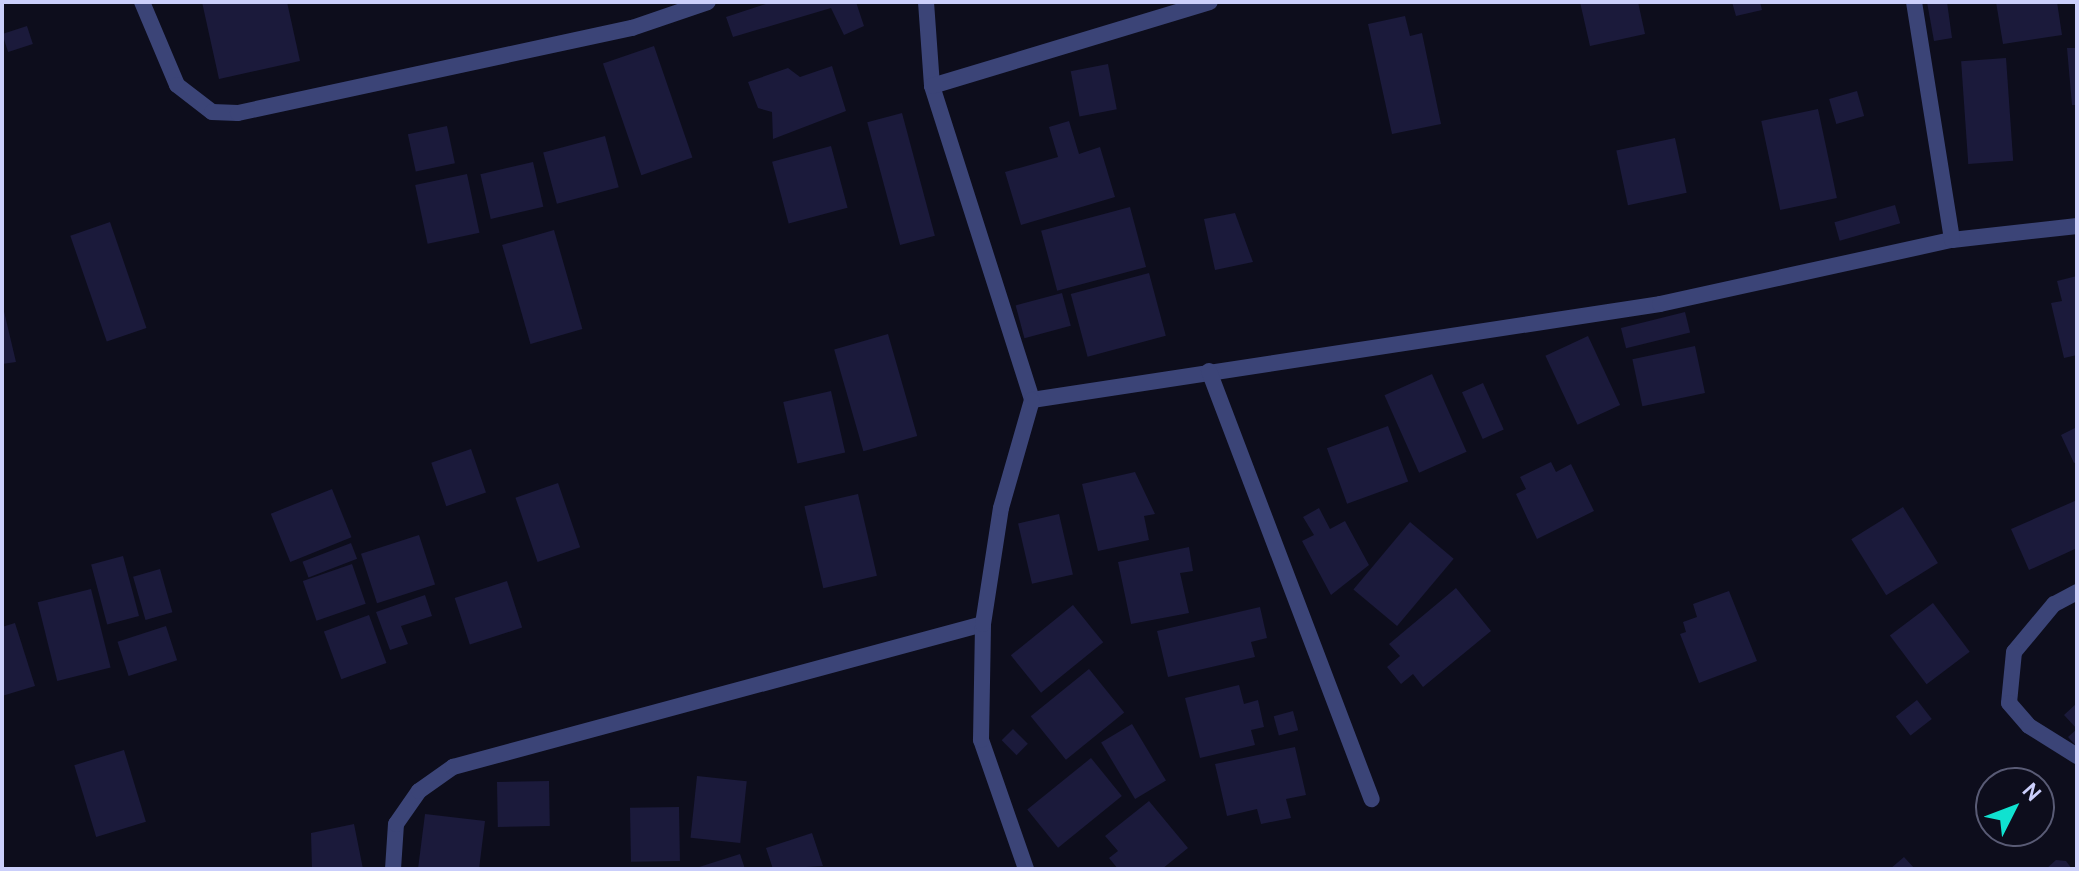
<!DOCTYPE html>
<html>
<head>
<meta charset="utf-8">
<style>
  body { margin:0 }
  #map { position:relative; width:2079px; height:871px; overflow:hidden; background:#0d0d1c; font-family:Cabin,sans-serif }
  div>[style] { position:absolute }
  .building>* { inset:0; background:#1b1a3b; transform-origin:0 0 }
  .street>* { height:16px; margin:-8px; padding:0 8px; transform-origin:8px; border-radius:8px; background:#3b4477 }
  span { translate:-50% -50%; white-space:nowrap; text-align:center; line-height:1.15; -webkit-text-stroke:7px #0d0d1c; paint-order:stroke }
  .frame { position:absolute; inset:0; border:4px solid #cbcffb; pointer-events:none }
  .north { position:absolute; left:1975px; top:767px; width:80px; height:80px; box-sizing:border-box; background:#0d0d1c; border:2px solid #595b75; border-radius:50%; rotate:48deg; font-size:22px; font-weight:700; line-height:32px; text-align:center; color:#cbcffb }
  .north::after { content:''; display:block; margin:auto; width:28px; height:36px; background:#10e2d0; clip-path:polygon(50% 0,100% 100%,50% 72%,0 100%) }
</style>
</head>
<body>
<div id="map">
  <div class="building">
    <div style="clip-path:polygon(202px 2px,287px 2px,300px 61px,219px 79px)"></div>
    <div style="clip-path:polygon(772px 2px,856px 2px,864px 26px,844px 35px,831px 8px,733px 37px,726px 17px)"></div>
    <div style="clip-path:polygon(1580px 2px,1638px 2px,1645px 34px,1590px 46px)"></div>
    <div style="clip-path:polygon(1732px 2px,1760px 2px,1762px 10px,1736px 16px)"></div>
    <div style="clip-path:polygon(1927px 2px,1947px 2px,1952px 38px,1934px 41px)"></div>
    <div style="clip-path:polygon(1996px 2px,2057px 2px,2062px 35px,2003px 44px)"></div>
    <div style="clip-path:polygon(1405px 16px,1410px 36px,1422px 33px,1441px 124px,1392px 134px,1368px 24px)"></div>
    <div style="left:27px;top:26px;width:19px;height:26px;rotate:72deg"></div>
    <div style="left:654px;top:46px;width:118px;height:54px;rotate:71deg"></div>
    <div style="clip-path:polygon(2067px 48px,2077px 48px,2077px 105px,2072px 105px)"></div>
    <div style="left:2006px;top:58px;width:103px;height:45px;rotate:86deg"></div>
    <div style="left:1108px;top:64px;width:46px;height:38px;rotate:79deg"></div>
    <div style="clip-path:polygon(832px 66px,846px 111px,773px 139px,772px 112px,758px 108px,748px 82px,788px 68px,800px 77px)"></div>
    <div style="left:1857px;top:91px;width:26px;height:29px;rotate:74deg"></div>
    <div style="left:1818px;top:109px;width:91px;height:58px;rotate:78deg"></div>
    <div style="left:902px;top:113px;width:127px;height:36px;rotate:75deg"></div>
    <div style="clip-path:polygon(1069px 121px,1079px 154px,1100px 147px,1115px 197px,1021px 225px,1005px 172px,1058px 157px,1049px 127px)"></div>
    <div style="left:447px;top:126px;width:38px;height:40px;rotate:78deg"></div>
    <div style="left:605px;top:136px;width:53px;height:64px;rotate:75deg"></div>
    <div style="left:1675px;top:138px;width:56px;height:60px;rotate:78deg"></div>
    <div style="left:831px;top:146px;width:64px;height:61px;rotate:75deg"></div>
    <div style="left:533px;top:162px;width:46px;height:54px;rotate:77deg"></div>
    <div style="left:467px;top:174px;width:60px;height:53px;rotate:78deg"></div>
    <div style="left:1895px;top:205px;width:19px;height:63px;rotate:74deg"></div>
    <div style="left:1130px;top:207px;width:62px;height:92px;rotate:75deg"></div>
    <div style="clip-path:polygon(1235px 213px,1253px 262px,1215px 270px,1204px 219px)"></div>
    <div style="left:110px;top:222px;width:112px;height:42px;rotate:71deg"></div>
    <div style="left:554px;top:230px;width:103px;height:54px;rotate:74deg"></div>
    <div style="left:1149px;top:273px;width:65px;height:81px;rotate:75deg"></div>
    <div style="clip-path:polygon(2077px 276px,2077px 355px,2064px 358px,2051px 303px,2062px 301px,2057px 281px)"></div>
    <div style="left:1062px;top:293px;width:34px;height:48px;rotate:75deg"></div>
    <div style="clip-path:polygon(2px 303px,16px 362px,2px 364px)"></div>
    <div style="left:1685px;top:312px;width:21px;height:66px;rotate:76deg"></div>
    <div style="left:888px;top:334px;width:106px;height:56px;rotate:74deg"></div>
    <div style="left:1588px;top:336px;width:76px;height:47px;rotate:65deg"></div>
    <div style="left:1695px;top:346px;width:48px;height:64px;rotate:78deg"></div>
    <div style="left:1432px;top:374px;width:85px;height:52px;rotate:66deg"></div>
    <div style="left:1483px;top:383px;width:51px;height:23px;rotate:66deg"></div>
    <div style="left:831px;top:391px;width:63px;height:49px;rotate:77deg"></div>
    <div style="left:1388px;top:426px;width:59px;height:65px;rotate:70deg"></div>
    <div style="clip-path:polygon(2077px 427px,2077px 462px,2074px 463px,2061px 435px)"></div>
    <div style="left:471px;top:449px;width:46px;height:42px;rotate:71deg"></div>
    <div style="clip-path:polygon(1551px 462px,1556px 472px,1571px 464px,1594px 511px,1537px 539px,1516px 494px,1526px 489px,1520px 477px)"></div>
    <div style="clip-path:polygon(1135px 472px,1155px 514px,1144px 516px,1149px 540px,1098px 551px,1082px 484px)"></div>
    <div style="left:558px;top:483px;width:68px;height:45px;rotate:71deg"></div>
    <div style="left:332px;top:489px;width:52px;height:66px;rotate:68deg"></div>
    <div style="left:858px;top:494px;width:84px;height:55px;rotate:77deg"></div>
    <div style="clip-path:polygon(2077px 500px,2077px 548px,2029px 570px,2011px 529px)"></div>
    <div style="left:1903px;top:507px;width:66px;height:61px;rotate:58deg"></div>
    <div style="clip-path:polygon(1319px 508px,1330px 529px,1345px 521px,1369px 565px,1331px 595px,1302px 541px,1314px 535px,1303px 517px)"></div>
    <div style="left:1059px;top:514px;width:62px;height:42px;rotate:77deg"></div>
    <div style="left:1410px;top:522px;width:57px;height:88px;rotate:40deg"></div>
    <div style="left:419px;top:535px;width:52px;height:61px;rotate:72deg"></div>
    <div style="left:351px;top:543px;width:17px;height:52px;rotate:69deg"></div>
    <div style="clip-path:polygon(1189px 547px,1193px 571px,1180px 573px,1189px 613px,1131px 624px,1118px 562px)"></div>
    <div style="left:123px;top:556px;width:62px;height:33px;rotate:75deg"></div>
    <div style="left:352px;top:564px;width:42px;height:52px;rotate:71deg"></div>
    <div style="left:160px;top:569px;width:45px;height:28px;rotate:74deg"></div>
    <div style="left:507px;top:581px;width:49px;height:55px;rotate:72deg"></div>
    <div style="clip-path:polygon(1456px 588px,1491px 631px,1423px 687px,1413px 674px,1401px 684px,1387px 667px,1400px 656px,1389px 644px)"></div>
    <div style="left:91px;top:589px;width:81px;height:55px;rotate:76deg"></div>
    <div style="clip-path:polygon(1729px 591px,1757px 661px,1699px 683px,1680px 634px,1686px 632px,1683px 622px,1697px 617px,1693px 604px)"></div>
    <div style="clip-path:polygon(425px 595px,432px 616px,401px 626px,408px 644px,390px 650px,376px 612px)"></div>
    <div style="left:1933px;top:603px;width:61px;height:54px;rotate:53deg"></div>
    <div style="left:1073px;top:605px;width:48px;height:80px;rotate:51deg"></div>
    <div style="clip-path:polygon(1260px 607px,1267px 638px,1251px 642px,1255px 657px,1168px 677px,1157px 631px)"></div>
    <div style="left:369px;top:615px;width:51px;height:48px;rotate:70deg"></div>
    <div style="clip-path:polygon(15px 623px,35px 686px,2px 696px,2px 627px)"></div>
    <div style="left:166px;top:626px;width:36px;height:51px;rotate:72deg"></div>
    <div style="left:1089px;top:669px;width:56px;height:75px;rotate:51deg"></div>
    <div style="clip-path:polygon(1239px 685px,1244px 704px,1258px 700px,1264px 727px,1251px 730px,1255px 745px,1200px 758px,1185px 698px)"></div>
    <div style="left:1917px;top:700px;width:24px;height:27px;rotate:52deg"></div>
    <div style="clip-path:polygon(2077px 703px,2077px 747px,2068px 737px,2077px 729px,2064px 715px)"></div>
    <div style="left:1293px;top:711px;width:20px;height:20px;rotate:75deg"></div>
    <div style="left:1132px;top:724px;width:66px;height:36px;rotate:59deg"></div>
    <div style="left:1013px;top:729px;width:21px;height:16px;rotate:45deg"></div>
    <div style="clip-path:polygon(1295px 747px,1306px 795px,1286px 799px,1291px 818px,1261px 824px,1257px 809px,1227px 816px,1215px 764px)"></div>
    <div style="left:124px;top:750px;width:75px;height:52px;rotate:73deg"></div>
    <div style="left:1091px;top:758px;width:49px;height:82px;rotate:51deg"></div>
    <div style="left:697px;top:776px;width:50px;height:62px;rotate:6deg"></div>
    <div style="left:549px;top:781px;width:45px;height:52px;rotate:89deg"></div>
    <div style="clip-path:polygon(1149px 801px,1188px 848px,1162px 869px,1118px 869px,1109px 858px,1118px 851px,1105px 836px)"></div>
    <div style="left:679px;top:807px;width:54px;height:49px;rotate:89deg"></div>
    <div style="clip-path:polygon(425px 814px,485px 821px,479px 869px,418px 869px)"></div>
    <div style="clip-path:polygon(354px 824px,363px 869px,312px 869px,311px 833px)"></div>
    <div style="clip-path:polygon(812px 833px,823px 866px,773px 869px,766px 848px)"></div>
    <div style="clip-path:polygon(740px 854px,745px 869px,696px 869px,696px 868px)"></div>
    <div style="clip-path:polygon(1904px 857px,1915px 869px,1890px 869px)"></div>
    <div style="clip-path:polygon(2056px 860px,2066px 861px,2072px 869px,2046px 869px)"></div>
  </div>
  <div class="street">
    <div style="left:142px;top:2px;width:90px;rotate:67.1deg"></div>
    <div style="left:177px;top:85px;width:44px;rotate:37.6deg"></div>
    <div style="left:212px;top:112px;width:26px;rotate:2deg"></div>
    <div style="left:238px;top:113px;width:403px;rotate:-12.2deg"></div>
    <div style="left:632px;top:28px;width:80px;rotate:-18.9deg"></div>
    <div style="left:926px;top:2px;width:84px;rotate:85.9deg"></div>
    <div style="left:932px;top:86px;width:330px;rotate:72.3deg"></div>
    <div style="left:1032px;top:400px;width:635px;rotate:-8.69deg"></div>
    <div style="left:1660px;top:304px;width:299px;rotate:-12.4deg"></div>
    <div style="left:1952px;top:240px;width:126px;rotate:-6.4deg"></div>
    <div style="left:1914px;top:2px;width:241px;rotate:80.9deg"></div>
    <div style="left:932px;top:86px;width:290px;rotate:-16.8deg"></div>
    <div style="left:1209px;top:371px;width:458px;rotate:69.2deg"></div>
    <div style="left:2077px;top:592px;width:26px;rotate:152deg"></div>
    <div style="left:2054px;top:604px;width:62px;rotate:129.8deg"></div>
    <div style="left:2014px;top:652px;width:51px;rotate:95.6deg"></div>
    <div style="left:2009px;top:703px;width:30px;rotate:49deg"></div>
    <div style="left:2029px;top:726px;width:57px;rotate:32deg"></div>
    <div style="left:393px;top:869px;width:45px;rotate:-86.2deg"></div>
    <div style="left:396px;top:824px;width:40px;rotate:-55.1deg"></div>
    <div style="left:419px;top:791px;width:42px;rotate:-35.2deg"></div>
    <div style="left:453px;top:767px;width:549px;rotate:-15.1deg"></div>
    <div style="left:1026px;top:869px;width:137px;rotate:-109.2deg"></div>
    <div style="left:981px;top:740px;width:116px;rotate:-89deg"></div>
    <div style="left:983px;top:624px;width:117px;rotate:-81.2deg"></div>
    <div style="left:1001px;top:508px;width:112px;rotate:-74deg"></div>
  </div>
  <div class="frame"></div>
  <div class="north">N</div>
</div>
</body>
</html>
